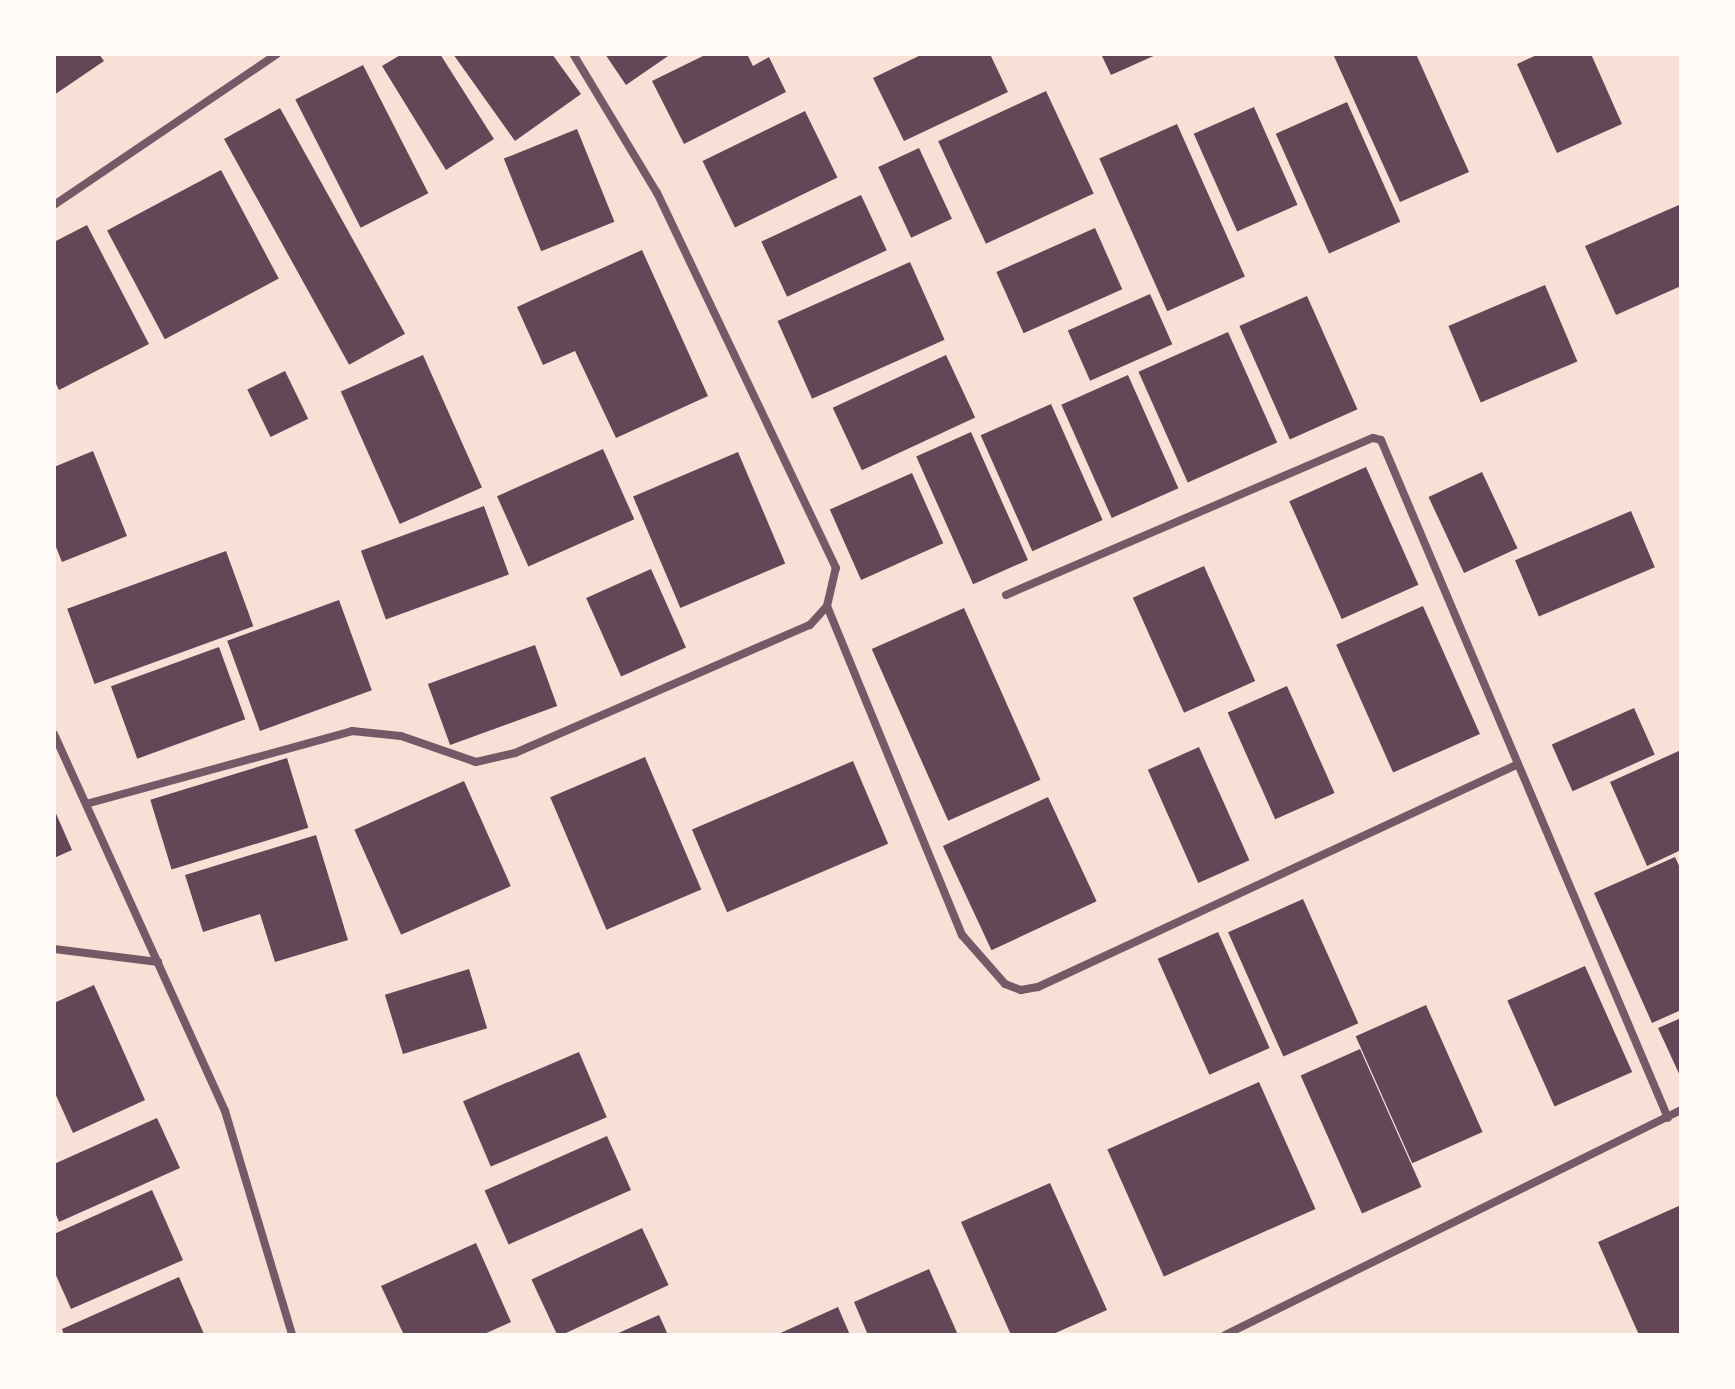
<!DOCTYPE html>
<html>
<head>
<meta charset="utf-8">
<style>
  body { margin:0 }
  #map { position:relative; width:1735px; height:1389px; overflow:hidden; background:#f7e1d7; font-family:"Work Sans",sans-serif }
  div>[style] { position:absolute }
  .building>* { inset:0; background:#644757; transform-origin:0 0 }
  .minor>* { height:8px; margin:-4px; padding:0 4px; transform-origin:4px; border-radius:4px; background:#755966 }
  span { translate:-50% -50%; white-space:nowrap; text-align:center; line-height:1.15; -webkit-text-stroke:6px #fffaf5; paint-order:stroke }
  .frame { position:absolute; inset:0; border:56px solid #fffaf5; pointer-events:none }
</style>
</head>
<body>
<div id="map">
  <div class="building">
    <div style="clip-path:polygon(54px 54px,99px 54px,104px 61px,54px 95px)"></div>
    <div style="clip-path:polygon(402px 54px,440px 54px,494px 139px,446px 170px,382px 66px)"></div>
    <div style="clip-path:polygon(453px 54px,552px 54px,581px 94px,515px 141px)"></div>
    <div style="clip-path:polygon(605px 54px,671px 54px,626px 85px)"></div>
    <div style="clip-path:polygon(707px 54px,747px 54px,753px 66px,769px 57px,786px 92px,684px 144px,652px 81px)"></div>
    <div style="clip-path:polygon(923px 54px,990px 54px,1008px 92px,904px 141px,873px 78px)"></div>
    <div style="clip-path:polygon(1101px 54px,1158px 54px,1111px 75px)"></div>
    <div style="clip-path:polygon(1333px 54px,1416px 54px,1469px 172px,1400px 202px)"></div>
    <div style="clip-path:polygon(1539px 54px,1591px 54px,1622px 124px,1557px 153px,1517px 64px)"></div>
    <div style="left:363px;top:65px;width:144px;height:76px;rotate:63deg"></div>
    <div style="left:1046px;top:91px;width:113px;height:119px;rotate:65deg"></div>
    <div style="left:1347px;top:102px;width:131px;height:78px;rotate:66deg"></div>
    <div style="left:1254px;top:107px;width:107px;height:66px;rotate:66deg"></div>
    <div style="left:280px;top:108px;width:258px;height:64px;rotate:61deg"></div>
    <div style="left:805px;top:111px;width:74px;height:114px;rotate:64deg"></div>
    <div style="left:1177px;top:124px;width:167px;height:85px;rotate:66deg"></div>
    <div style="left:577px;top:129px;width:100px;height:79px;rotate:68deg"></div>
    <div style="left:919px;top:148px;width:78px;height:45px;rotate:65deg"></div>
    <div style="left:221px;top:170px;width:123px;height:129px;rotate:62deg"></div>
    <div style="left:861px;top:195px;width:61px;height:110px;rotate:65deg"></div>
    <div style="clip-path:polygon(1679px 205px,1681px 286px,1616px 315px,1585px 246px)"></div>
    <div style="clip-path:polygon(87px 225px,149px 344px,59px 390px,54px 380px,54px 242px)"></div>
    <div style="left:1095px;top:228px;width:67px;height:108px;rotate:66deg"></div>
    <div style="clip-path:polygon(642px 250px,708px 396px,616px 438px,575px 351px,543px 365px,517px 307px)"></div>
    <div style="left:910px;top:262px;width:85px;height:145px;rotate:66deg"></div>
    <div style="left:1545px;top:285px;width:83px;height:105px;rotate:67deg"></div>
    <div style="left:1150px;top:294px;width:55px;height:90px;rotate:66deg"></div>
    <div style="left:1307px;top:296px;width:124px;height:74px;rotate:66deg"></div>
    <div style="left:1228px;top:332px;width:121px;height:98px;rotate:66deg"></div>
    <div style="left:423px;top:355px;width:145px;height:90px;rotate:66deg"></div>
    <div style="left:946px;top:355px;width:69px;height:125px;rotate:65deg"></div>
    <div style="left:285px;top:371px;width:53px;height:42px;rotate:64deg"></div>
    <div style="left:1128px;top:375px;width:124px;height:73px;rotate:66deg"></div>
    <div style="left:1051px;top:404px;width:127px;height:77px;rotate:66deg"></div>
    <div style="left:971px;top:432px;width:140px;height:60px;rotate:66deg"></div>
    <div style="left:603px;top:449px;width:77px;height:116px;rotate:66deg"></div>
    <div style="clip-path:polygon(93px 451px,127px 536px,62px 562px,54px 542px,54px 467px)"></div>
    <div style="left:738px;top:452px;width:121px;height:114px;rotate:67deg"></div>
    <div style="left:1366px;top:467px;width:129px;height:84px;rotate:66deg"></div>
    <div style="left:1482px;top:472px;width:84px;height:59px;rotate:65deg"></div>
    <div style="left:912px;top:473px;width:77px;height:90px;rotate:66deg"></div>
    <div style="left:484px;top:506px;width:73px;height:131px;rotate:70deg"></div>
    <div style="left:1631px;top:511px;width:61px;height:126px;rotate:67deg"></div>
    <div style="left:226px;top:551px;width:80px;height:169px;rotate:70deg"></div>
    <div style="left:1204px;top:566px;width:126px;height:78px;rotate:66deg"></div>
    <div style="left:651px;top:569px;width:86px;height:71px;rotate:66deg"></div>
    <div style="left:339px;top:600px;width:96px;height:119px;rotate:70deg"></div>
    <div style="left:1423px;top:606px;width:140px;height:95px;rotate:66deg"></div>
    <div style="left:964px;top:608px;width:188px;height:101px;rotate:66deg"></div>
    <div style="left:535px;top:645px;width:65px;height:114px;rotate:70deg"></div>
    <div style="left:219px;top:647px;width:77px;height:115px;rotate:70deg"></div>
    <div style="left:1287px;top:686px;width:117px;height:65px;rotate:66deg"></div>
    <div style="left:1634px;top:708px;width:51px;height:90px;rotate:66deg"></div>
    <div style="left:1199px;top:747px;width:124px;height:56px;rotate:66deg"></div>
    <div style="clip-path:polygon(1681px 750px,1681px 850px,1647px 866px,1610px 782px)"></div>
    <div style="left:645px;top:757px;width:144px;height:103px;rotate:67deg"></div>
    <div style="left:287px;top:758px;width:73px;height:143px;rotate:73deg"></div>
    <div style="left:853px;top:761px;width:90px;height:175px;rotate:67deg"></div>
    <div style="left:464px;top:781px;width:115px;height:120px;rotate:66deg"></div>
    <div style="left:1048px;top:797px;width:115px;height:116px;rotate:65deg"></div>
    <div style="clip-path:polygon(54px 809px,72px 850px,54px 858px)"></div>
    <div style="clip-path:polygon(316px 835px,348px 940px,275px 962px,260px 914px,203px 932px,185px 875px)"></div>
    <div style="clip-path:polygon(1675px 857px,1681px 870px,1681px 1010px,1652px 1023px,1594px 893px)"></div>
    <div style="left:1303px;top:899px;width:136px;height:82px;rotate:66deg"></div>
    <div style="left:1218px;top:932px;width:127px;height:66px;rotate:66deg"></div>
    <div style="left:1585px;top:966px;width:116px;height:85px;rotate:66deg"></div>
    <div style="left:469px;top:969px;width:62px;height:88px;rotate:73deg"></div>
    <div style="clip-path:polygon(94px 985px,145px 1100px,73px 1133px,54px 1091px,54px 1003px)"></div>
    <div style="left:1426px;top:1005px;width:139px;height:77px;rotate:66deg"></div>
    <div style="clip-path:polygon(1681px 1018px,1681px 1078px,1658px 1028px)"></div>
    <div style="left:1360px;top:1049px;width:151px;height:65px;rotate:66deg"></div>
    <div style="left:579px;top:1052px;width:71px;height:126px;rotate:67deg"></div>
    <div style="left:1259px;top:1082px;width:139px;height:166px;rotate:66deg"></div>
    <div style="clip-path:polygon(157px 1118px,180px 1168px,59px 1222px,54px 1210px,54px 1164px)"></div>
    <div style="left:607px;top:1136px;width:59px;height:134px;rotate:66deg"></div>
    <div style="clip-path:polygon(1050px 1183px,1107px 1310px,1051px 1335px,1011px 1335px,961px 1222px)"></div>
    <div style="clip-path:polygon(152px 1190px,183px 1260px,71px 1309px,54px 1271px,54px 1234px)"></div>
    <div style="clip-path:polygon(1681px 1205px,1681px 1335px,1639px 1335px,1598px 1242px)"></div>
    <div style="left:642px;top:1228px;width:63px;height:122px;rotate:65deg"></div>
    <div style="clip-path:polygon(476px 1243px,511px 1322px,482px 1335px,404px 1335px,381px 1286px)"></div>
    <div style="clip-path:polygon(929px 1269px,958px 1335px,868px 1335px,854px 1302px)"></div>
    <div style="clip-path:polygon(179px 1277px,204px 1334px,64px 1335px,62px 1329px)"></div>
    <div style="clip-path:polygon(838px 1307px,850px 1335px,776px 1335px)"></div>
    <div style="clip-path:polygon(659px 1315px,668px 1335px,614px 1335px)"></div>
  </div>
  <div class="minor">
    <div style="left:54px;top:205px;width:269px;rotate:-34.1deg"></div>
    <div style="left:1006px;top:595px;width:399px;rotate:-23.2deg"></div>
    <div style="left:1373px;top:438px;width:8px;rotate:14deg"></div>
    <div style="left:1381px;top:440px;width:736px;rotate:67.06deg"></div>
    <div style="left:827px;top:606px;width:356px;rotate:67.7deg"></div>
    <div style="left:962px;top:935px;width:65px;rotate:48.7deg"></div>
    <div style="left:1005px;top:984px;width:17px;rotate:21deg"></div>
    <div style="left:1021px;top:990px;width:17px;rotate:-10deg"></div>
    <div style="left:1038px;top:987px;width:527px;rotate:-24.91deg"></div>
    <div style="left:54px;top:734px;width:414px;rotate:65.6deg"></div>
    <div style="left:225px;top:1111px;width:234px;rotate:73.3deg"></div>
    <div style="left:86px;top:804px;width:276px;rotate:-15.3deg"></div>
    <div style="left:352px;top:731px;width:49px;rotate:5.8deg"></div>
    <div style="left:401px;top:736px;width:79px;rotate:19.1deg"></div>
    <div style="left:476px;top:762px;width:40px;rotate:-13deg"></div>
    <div style="left:515px;top:753px;width:322px;rotate:-23.5deg"></div>
    <div style="left:810px;top:625px;width:25px;rotate:-48deg"></div>
    <div style="left:827px;top:606px;width:39px;rotate:-77deg"></div>
    <div style="left:836px;top:568px;width:416px;rotate:-115.5deg"></div>
    <div style="left:657px;top:193px;width:162px;rotate:-121.1deg"></div>
    <div style="left:54px;top:949px;width:105px;rotate:7.1deg"></div>
    <div style="left:1225px;top:1335px;width:508px;rotate:-26.26deg"></div>
  </div>
  <div class="frame"></div>
</div>
</body>
</html>
